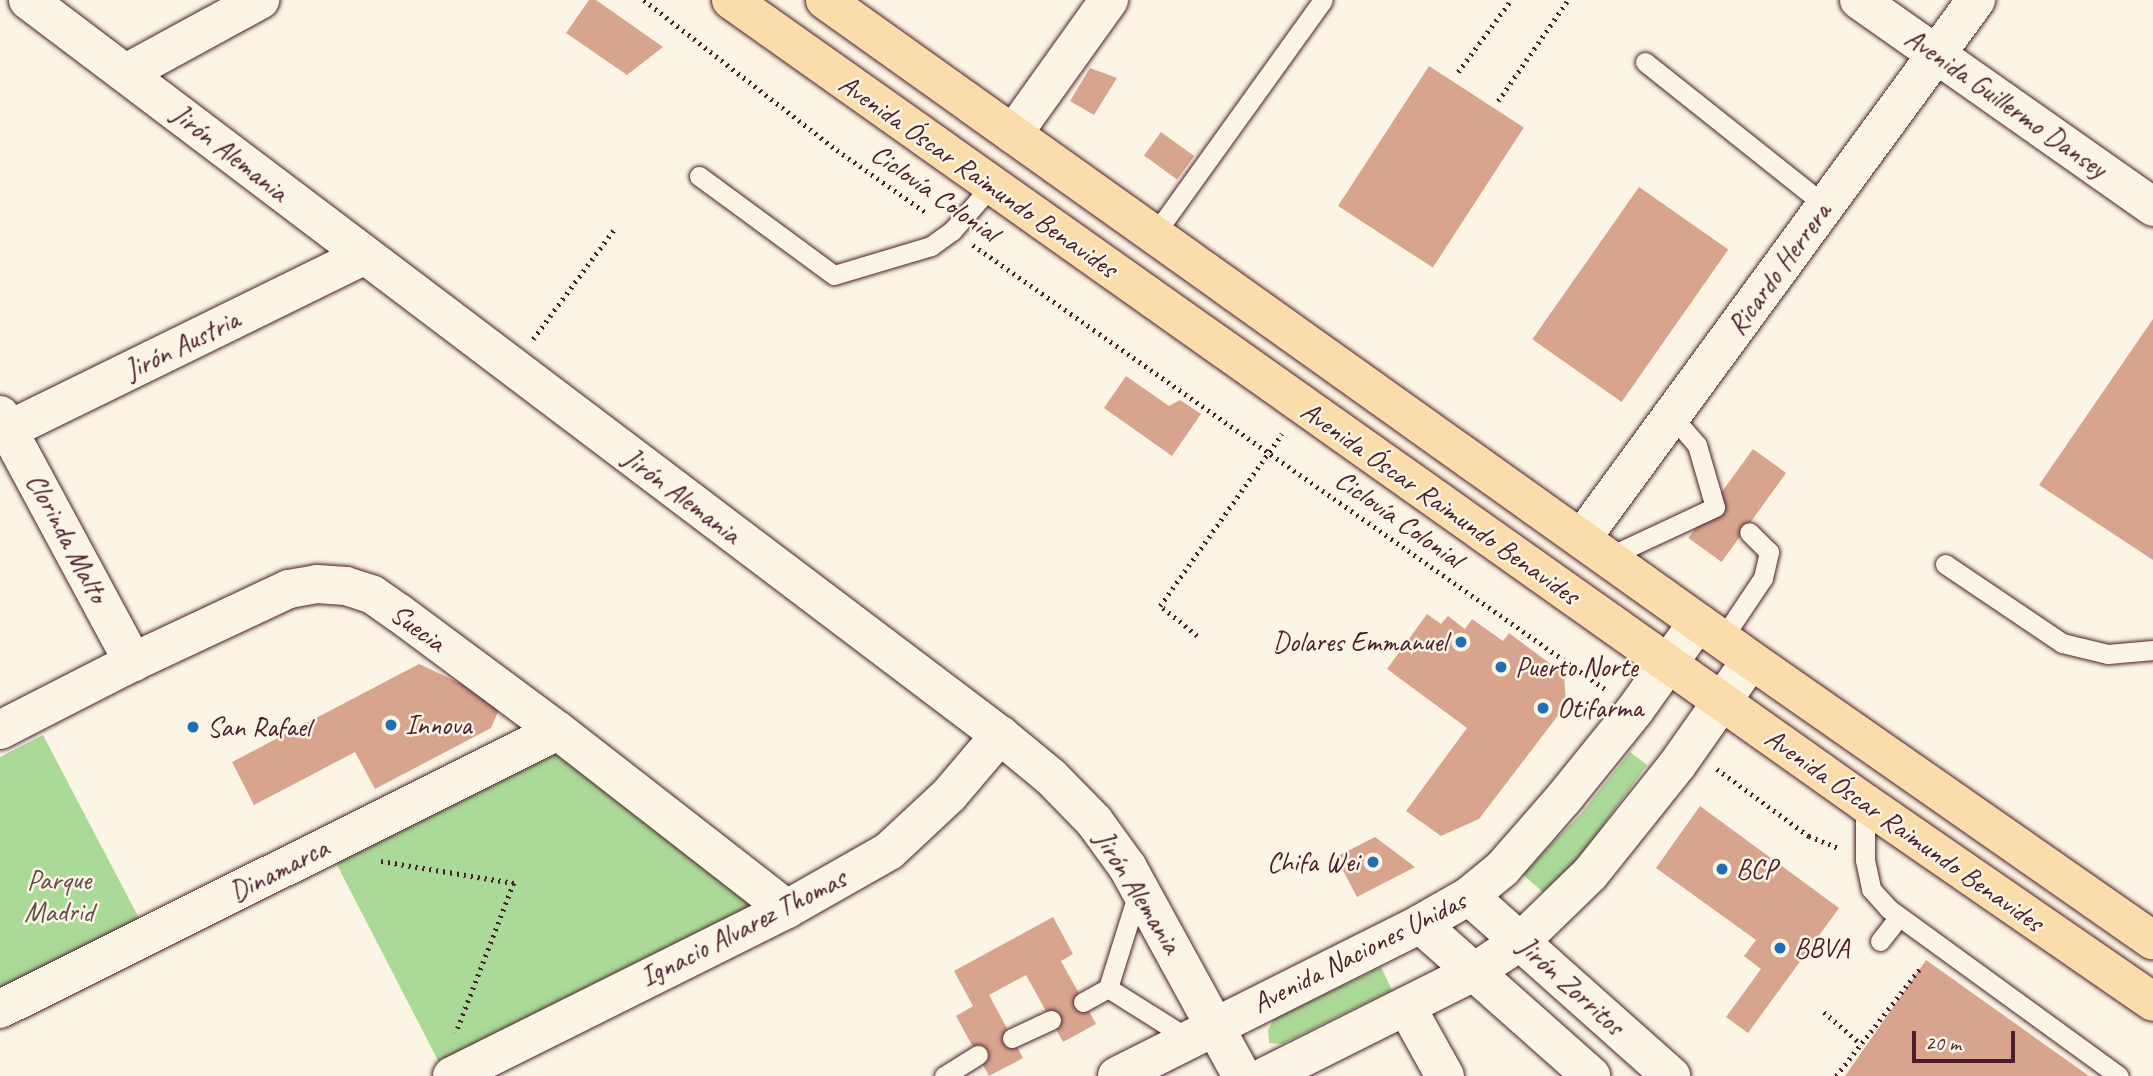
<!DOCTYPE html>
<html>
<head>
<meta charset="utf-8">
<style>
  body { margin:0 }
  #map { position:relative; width:2153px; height:1076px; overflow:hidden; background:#fcf5e5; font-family:Caveat,sans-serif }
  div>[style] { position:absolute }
  .green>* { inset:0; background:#abd998 }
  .building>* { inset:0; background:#d9a48e; transform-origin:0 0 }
  .path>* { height:4.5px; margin-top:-2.25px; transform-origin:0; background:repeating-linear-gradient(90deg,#4a1f2b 0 2px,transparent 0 7px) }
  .roads { filter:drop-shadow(0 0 2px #4a1f2b) drop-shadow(0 0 2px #4a1f2b) }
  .lane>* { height:19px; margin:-9.5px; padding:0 9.5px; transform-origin:9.5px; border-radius:9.5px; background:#fcf5e5 }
  .street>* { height:38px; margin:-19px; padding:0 19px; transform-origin:19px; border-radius:19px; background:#fcf5e5 }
  .secondary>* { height:38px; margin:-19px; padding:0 19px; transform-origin:19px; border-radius:19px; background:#fcf5e5 }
  .primary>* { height:38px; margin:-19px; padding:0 19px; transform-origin:19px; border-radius:19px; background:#faddab }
  .dots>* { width:19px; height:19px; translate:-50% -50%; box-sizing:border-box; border:4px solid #fcf5e5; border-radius:50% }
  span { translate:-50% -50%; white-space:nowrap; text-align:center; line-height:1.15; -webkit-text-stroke:5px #fcf5e5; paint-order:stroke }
  .street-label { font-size:28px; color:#4a1f2b }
  .poi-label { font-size:28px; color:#4a1f2b }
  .right { translate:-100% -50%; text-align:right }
  .left { translate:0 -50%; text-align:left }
  .park-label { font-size:28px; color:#624e46 }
  .scale { position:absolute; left:1912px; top:1031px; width:103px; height:32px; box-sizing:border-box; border:4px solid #4a1f2b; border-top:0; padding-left:9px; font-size:21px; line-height:24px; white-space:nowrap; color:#4a1f2b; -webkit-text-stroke:5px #fcf5e5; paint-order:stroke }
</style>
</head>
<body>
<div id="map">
  <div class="green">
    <div style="clip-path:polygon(43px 735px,141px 922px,0 994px,0 757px)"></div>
    <div style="clip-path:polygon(551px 749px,784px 908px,446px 1076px,335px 861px)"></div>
    <div style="clip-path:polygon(1630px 752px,1647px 765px,1580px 857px,1543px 892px,1522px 874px,1581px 814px)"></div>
    <div style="clip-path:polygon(1381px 967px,1392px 990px,1282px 1044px,1269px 1043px,1268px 1030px,1274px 1019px)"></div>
  </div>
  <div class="building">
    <div style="clip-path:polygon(589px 0,596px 0,663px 47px,627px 75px,566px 33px)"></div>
    <div style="left:1429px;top:66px;width:113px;height:167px;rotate:33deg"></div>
    <div style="clip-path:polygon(1090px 68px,1117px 78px,1094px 115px,1070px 101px)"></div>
    <div style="left:1161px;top:132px;width:41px;height:29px;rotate:36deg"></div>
    <div style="left:1639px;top:187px;width:109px;height:186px;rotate:35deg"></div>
    <div style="clip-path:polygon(2153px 319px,2153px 560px,2039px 485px)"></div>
    <div style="clip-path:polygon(1126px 376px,1169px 406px,1180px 400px,1201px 414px,1172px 456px,1104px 408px)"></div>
    <div style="left:1753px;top:449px;width:41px;height:110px;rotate:36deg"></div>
    <div style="clip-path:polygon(1427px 614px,1441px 624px,1448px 616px,1465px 629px,1472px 619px,1503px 641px,1509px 633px,1564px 674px,1566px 705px,1479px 819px,1441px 836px,1406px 811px,1467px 728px,1387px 669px)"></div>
    <div style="clip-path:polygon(419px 664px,502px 703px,491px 728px,375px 789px,355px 752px,254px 805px,232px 762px)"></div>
    <div style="clip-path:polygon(1700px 806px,1839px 908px,1748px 1033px,1726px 1017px,1761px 969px,1744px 956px,1756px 940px,1656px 868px)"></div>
    <div style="clip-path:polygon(1375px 837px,1415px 867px,1357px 897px,1336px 857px)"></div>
    <div style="clip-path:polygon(1053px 917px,1073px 954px,1061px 961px,1096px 1024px,1063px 1042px,1026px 975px,989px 995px,1023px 1058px,989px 1076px,956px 1016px,973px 1006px,954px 971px)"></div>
    <div style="clip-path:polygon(1926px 960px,2089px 1076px,1845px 1076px)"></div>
  </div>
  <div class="path">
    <div style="left:644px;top:0;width:244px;rotate:37.9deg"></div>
    <div style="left:837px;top:150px;width:111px;rotate:35.1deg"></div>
    <div style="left:1458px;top:72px;width:89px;rotate:-53.6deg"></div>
    <div style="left:1498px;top:101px;width:123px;rotate:-55.3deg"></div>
    <div style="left:973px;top:245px;width:772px;rotate:35.09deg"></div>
    <div style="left:533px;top:339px;width:139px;rotate:-53.5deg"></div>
    <div style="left:1197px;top:636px;width:48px;rotate:-141deg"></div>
    <div style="left:1160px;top:606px;width:211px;rotate:-54.7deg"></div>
    <div style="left:1717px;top:769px;width:114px;rotate:36.1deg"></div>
    <div style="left:1809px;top:836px;width:31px;rotate:22deg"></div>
    <div style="left:381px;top:861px;width:135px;rotate:9.4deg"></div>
    <div style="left:514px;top:883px;width:161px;rotate:111.1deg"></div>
    <div style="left:1824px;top:1012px;width:49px;rotate:40.9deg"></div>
    <div style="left:1836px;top:1076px;width:140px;rotate:-52deg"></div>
  </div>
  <div class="roads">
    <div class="lane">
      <div style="left:1645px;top:62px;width:231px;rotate:38.5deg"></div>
      <div style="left:699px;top:176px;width:167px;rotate:36.3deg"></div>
      <div style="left:834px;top:275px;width:101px;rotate:-16.6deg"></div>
      <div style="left:931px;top:246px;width:26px;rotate:-36deg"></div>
      <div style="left:952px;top:231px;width:60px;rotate:-49.1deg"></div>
      <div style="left:1154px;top:235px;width:289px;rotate:-54.3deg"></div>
      <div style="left:1608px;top:557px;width:118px;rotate:-25deg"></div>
      <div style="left:1715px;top:507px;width:65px;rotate:-106.2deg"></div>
      <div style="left:1697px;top:445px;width:38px;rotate:-131deg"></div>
      <div style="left:1945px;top:564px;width:141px;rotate:34deg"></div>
      <div style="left:2062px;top:643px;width:47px;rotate:13.4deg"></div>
      <div style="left:2108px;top:654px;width:45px;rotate:-5.1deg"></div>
      <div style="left:1722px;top:639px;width:73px;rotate:-56.1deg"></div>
      <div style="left:1763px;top:578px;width:27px;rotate:-77deg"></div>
      <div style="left:1769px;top:552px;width:28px;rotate:-135deg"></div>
      <div style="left:1865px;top:803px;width:57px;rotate:90deg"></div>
      <div style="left:1865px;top:860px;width:30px;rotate:78deg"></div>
      <div style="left:1871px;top:889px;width:27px;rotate:48deg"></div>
      <div style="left:1889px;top:909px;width:284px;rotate:36deg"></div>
      <div style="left:1880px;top:941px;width:29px;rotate:-52deg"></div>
      <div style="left:1108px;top:988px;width:96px;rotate:32.2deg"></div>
      <div style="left:1083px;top:1002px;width:29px;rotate:-29deg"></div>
      <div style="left:1108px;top:988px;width:104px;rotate:-72.6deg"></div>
      <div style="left:1012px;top:1038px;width:43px;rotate:-24.8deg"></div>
      <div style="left:944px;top:1076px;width:40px;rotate:-32deg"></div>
    </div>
    <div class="street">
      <div style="left:28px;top:0;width:1219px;rotate:37.1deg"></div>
      <div style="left:1000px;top:735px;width:66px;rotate:39.5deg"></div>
      <div style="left:1051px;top:777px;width:62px;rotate:45.7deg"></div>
      <div style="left:1094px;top:821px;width:58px;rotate:54.1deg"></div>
      <div style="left:1128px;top:868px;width:237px;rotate:61.3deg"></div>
      <div style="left:1859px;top:0;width:360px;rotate:35.1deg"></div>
      <div style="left:126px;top:73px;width:153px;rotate:-28.6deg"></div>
      <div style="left:1013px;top:134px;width:165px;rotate:-54.4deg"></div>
      <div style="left:0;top:415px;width:281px;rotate:61.7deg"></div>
      <div style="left:0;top:434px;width:404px;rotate:-26.1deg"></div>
      <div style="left:1582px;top:538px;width:667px;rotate:-53.78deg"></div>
      <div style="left:0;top:730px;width:149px;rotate:-27.1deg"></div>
      <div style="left:133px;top:662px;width:172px;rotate:-25.1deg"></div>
      <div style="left:289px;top:589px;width:28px;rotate:-10deg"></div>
      <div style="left:317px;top:584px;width:29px;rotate:4deg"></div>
      <div style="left:346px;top:586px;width:28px;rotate:18deg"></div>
      <div style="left:373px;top:595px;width:32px;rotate:35deg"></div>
      <div style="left:399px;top:613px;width:198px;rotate:36.6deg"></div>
      <div style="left:558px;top:731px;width:290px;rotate:37.9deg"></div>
      <div style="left:1406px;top:1006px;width:80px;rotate:60.9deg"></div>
      <div style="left:0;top:1009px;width:623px;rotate:-26.48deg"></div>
      <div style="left:452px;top:1076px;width:374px;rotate:-26.5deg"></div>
      <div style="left:787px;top:909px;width:117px;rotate:-29.6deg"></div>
      <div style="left:889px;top:851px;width:82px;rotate:-43deg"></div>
      <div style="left:949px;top:795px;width:79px;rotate:-49.6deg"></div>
    </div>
    <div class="secondary">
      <div style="left:1469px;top:896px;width:271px;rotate:41.7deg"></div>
      <div style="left:1420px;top:924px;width:229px;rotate:41.6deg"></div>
      <div style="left:1117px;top:1076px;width:339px;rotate:-26.6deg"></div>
      <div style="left:1420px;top:924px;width:56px;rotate:-29.7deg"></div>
      <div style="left:1469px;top:896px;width:43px;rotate:-39.3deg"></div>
      <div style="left:1502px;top:869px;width:94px;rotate:-48.9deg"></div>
      <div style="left:1564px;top:798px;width:113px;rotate:-51.1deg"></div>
      <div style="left:1635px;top:710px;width:108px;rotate:-54.4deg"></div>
      <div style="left:1266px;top:1076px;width:233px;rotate:-26.6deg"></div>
      <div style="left:1474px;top:972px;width:56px;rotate:-33.4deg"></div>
      <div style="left:1521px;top:941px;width:96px;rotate:-44.2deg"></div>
      <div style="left:1590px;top:874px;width:139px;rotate:-51.4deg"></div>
      <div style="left:1677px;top:765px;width:128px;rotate:-54.8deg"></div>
    </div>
    <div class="primary">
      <div style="left:731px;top:0;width:1390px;rotate:35.3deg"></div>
      <div style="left:1865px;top:803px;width:350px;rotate:34.6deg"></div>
      <div style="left:825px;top:0;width:1137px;rotate:35.48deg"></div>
      <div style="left:1751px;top:660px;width:490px;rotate:34.9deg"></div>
    </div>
  </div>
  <div class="dots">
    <div style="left:1461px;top:642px;background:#1f6fb2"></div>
    <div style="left:1501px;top:667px;background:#1f6fb2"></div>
    <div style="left:1543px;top:708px;background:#1f6fb2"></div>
    <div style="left:391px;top:725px;background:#1f6fb2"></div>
    <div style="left:193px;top:727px;background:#1f6fb2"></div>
    <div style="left:1373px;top:862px;background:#1f6fb2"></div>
    <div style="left:1722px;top:869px;background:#1f6fb2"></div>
    <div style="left:1780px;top:948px;background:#1f6fb2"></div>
  </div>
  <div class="street-label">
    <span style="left:2006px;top:103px;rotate:35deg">Avenida Guillermo Dansey</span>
    <span style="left:230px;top:153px;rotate:38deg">Jirón Alemania</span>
    <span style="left:978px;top:176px;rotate:35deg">Avenida Óscar Raimundo Benavides</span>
    <span style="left:935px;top:193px;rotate:35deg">Ciclovía Colonial</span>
    <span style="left:1779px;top:269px;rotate:-54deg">Ricardo Herrera</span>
    <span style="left:182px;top:345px;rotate:-26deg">Jirón Austria</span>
    <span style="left:682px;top:496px;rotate:37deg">Jirón Alemania</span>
    <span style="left:1440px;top:503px;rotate:35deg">Avenida Óscar Raimundo Benavides</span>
    <span style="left:1399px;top:519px;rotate:35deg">Ciclovía Colonial</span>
    <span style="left:67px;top:538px;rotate:62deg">Clorinda Malto</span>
    <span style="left:418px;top:628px;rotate:36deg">Suecia</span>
    <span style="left:1904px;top:830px;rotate:35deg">Avenida Óscar Raimundo Benavides</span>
    <span style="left:279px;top:870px;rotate:-27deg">Dinamarca</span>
    <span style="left:1138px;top:892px;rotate:58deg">Jirón Alemania</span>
    <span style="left:743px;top:928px;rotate:-27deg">Ignacio Alvarez Thomas</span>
    <span style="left:1359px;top:952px;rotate:-27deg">Avenida Naciones Unidas</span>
    <span style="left:1571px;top:986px;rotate:42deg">Jirón Zorritos</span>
  </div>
  <div class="poi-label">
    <span class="right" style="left:1447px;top:642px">Dolares Emmanuel</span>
    <span class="left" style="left:1515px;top:667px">Puerto Norte</span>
    <span class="left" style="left:1557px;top:708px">Otifarma</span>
    <span class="left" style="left:405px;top:725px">Innova</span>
    <span class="left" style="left:207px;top:727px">San Rafael</span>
    <span class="right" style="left:1359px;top:862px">Chifa Wei</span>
    <span class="left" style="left:1736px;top:869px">BCP</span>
    <span class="left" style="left:1794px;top:948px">BBVA</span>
  </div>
  <div class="park-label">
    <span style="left:59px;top:896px">Parque<br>Madrid</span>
  </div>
  <div class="scale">20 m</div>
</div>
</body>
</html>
